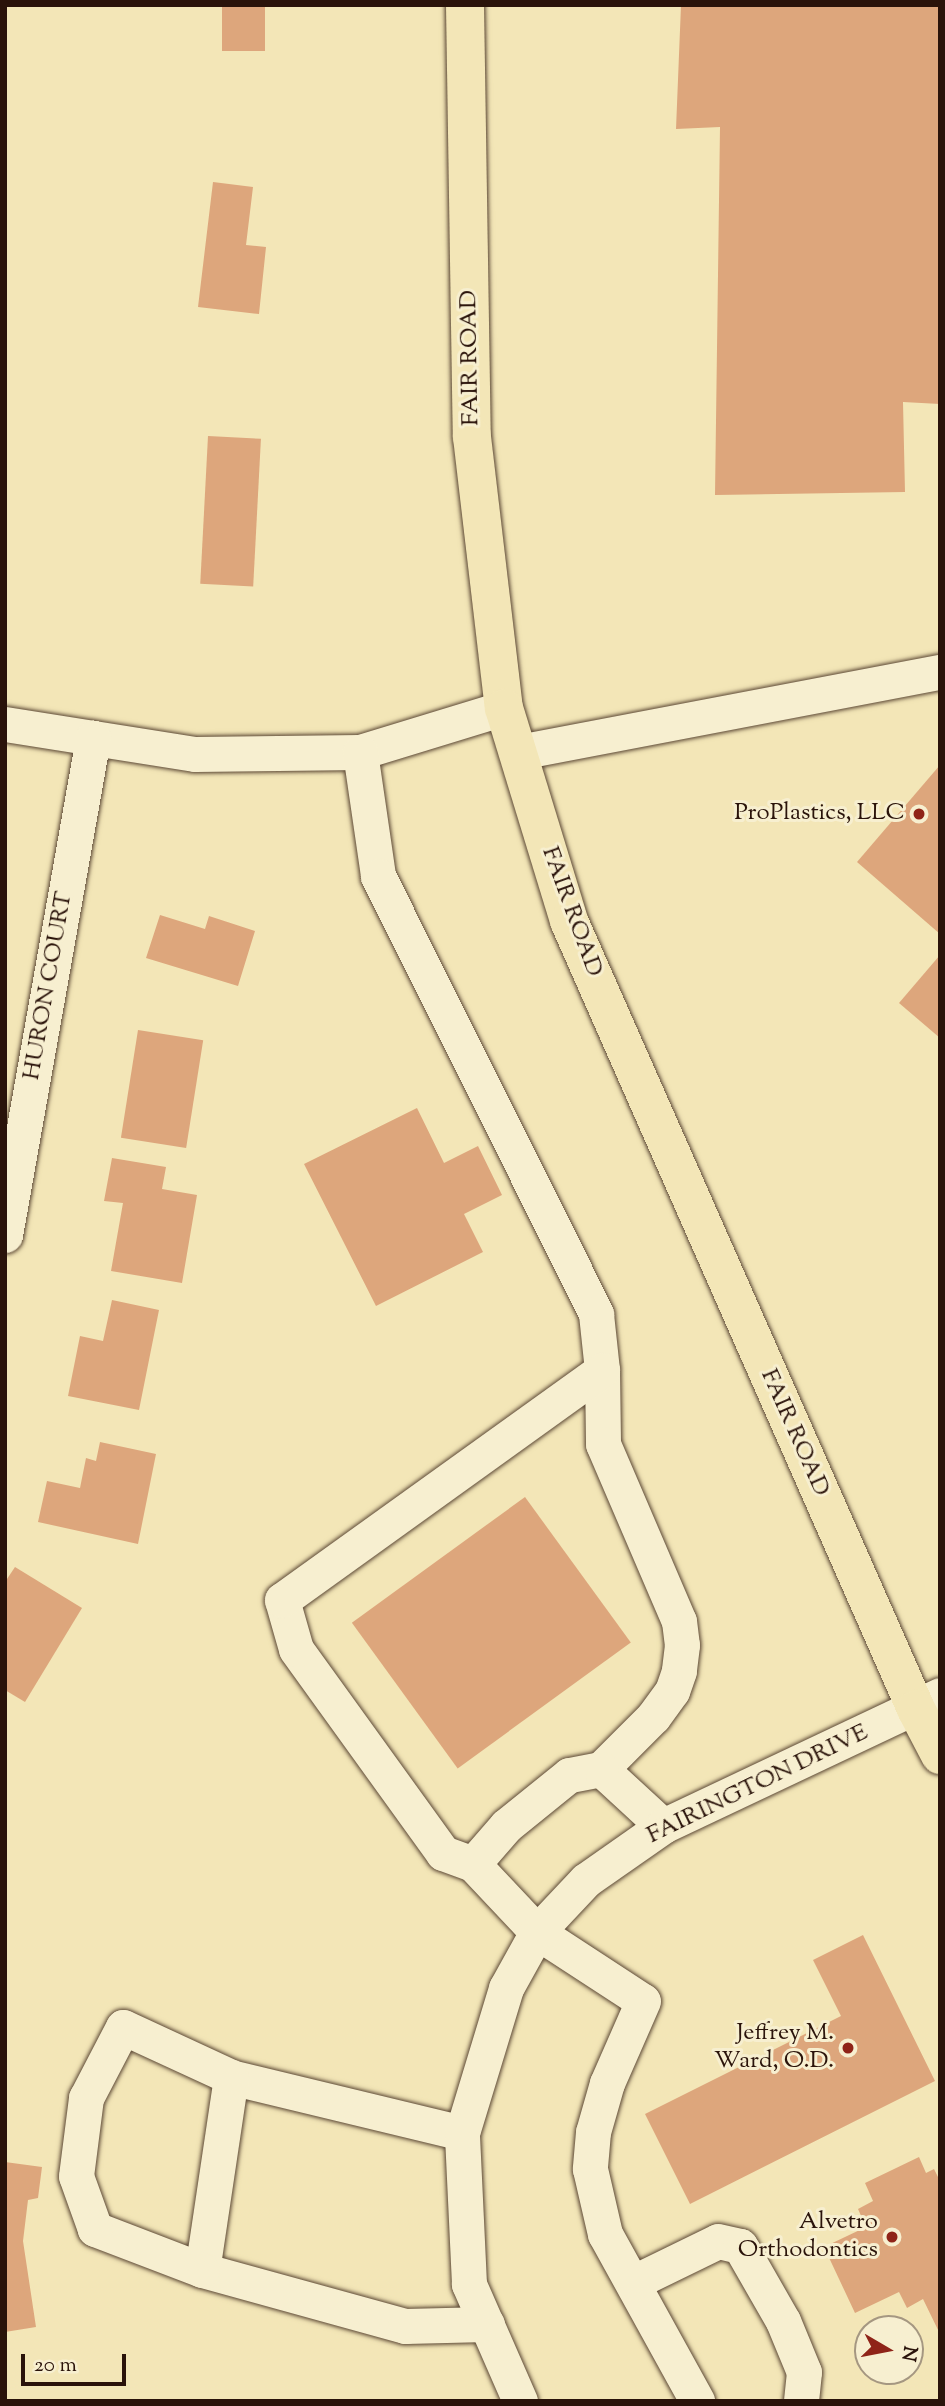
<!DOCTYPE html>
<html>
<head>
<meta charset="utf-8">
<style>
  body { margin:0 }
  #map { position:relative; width:945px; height:2406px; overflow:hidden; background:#f3e6b7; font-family:"Sorts Mill Goudy",serif }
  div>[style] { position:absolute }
  .building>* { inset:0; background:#dda67c; transform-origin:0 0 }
  .roads { filter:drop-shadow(0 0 2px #5c4835) drop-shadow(0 0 2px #5c4835) }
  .minor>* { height:35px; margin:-17.5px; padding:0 17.5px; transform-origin:17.5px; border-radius:17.5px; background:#f7efd0 }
  .major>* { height:38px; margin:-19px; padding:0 19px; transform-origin:19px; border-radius:19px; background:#f3e6b7 }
  .dots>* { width:19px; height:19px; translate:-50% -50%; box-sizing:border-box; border:4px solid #f7efd0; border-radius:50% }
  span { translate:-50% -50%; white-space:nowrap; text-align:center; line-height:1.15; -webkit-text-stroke:6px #f7efd0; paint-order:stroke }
  .street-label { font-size:24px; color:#2a130a }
  .poi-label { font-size:24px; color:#2a130a }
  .right { translate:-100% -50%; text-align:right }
  .frame { position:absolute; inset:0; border:7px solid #2a130a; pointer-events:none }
  .north { position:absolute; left:854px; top:2315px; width:70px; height:70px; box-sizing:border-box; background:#f7efd0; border:2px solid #a59781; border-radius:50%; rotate:100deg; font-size:19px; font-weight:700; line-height:28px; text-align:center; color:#2a130a }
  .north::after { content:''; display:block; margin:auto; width:24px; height:32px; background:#8f2418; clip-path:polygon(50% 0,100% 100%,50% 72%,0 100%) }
  .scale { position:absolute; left:21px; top:2354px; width:105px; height:32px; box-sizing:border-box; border:4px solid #2a130a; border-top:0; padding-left:9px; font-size:21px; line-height:24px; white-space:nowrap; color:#2a130a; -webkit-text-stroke:5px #f7efd0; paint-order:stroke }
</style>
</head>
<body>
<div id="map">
  <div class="building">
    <div style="left:222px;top:5px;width:43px;height:46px"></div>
    <div style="clip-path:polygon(681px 5px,940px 5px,940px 404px,903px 402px,905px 492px,715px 495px,720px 127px,676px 129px)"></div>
    <div style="clip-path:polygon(213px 182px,253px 187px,246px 245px,266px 247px,259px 314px,198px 307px)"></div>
    <div style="left:208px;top:436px;width:53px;height:148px;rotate:3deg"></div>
    <div style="clip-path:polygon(940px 765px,940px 934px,857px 862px)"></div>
    <div style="clip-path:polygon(160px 915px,205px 929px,209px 916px,255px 931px,238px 986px,146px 958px)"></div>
    <div style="clip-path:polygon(940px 955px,940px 1038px,899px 1003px)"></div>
    <div style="left:138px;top:1030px;width:66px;height:109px;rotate:9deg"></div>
    <div style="clip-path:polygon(417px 1108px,444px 1163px,478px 1146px,502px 1195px,464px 1214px,483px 1252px,376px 1306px,304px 1164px)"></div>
    <div style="clip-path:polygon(112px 1158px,166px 1167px,162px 1189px,197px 1195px,182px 1283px,111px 1271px,123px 1203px,104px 1201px)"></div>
    <div style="clip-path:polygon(112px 1300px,159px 1310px,139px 1410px,68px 1396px,80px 1336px,103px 1341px)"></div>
    <div style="clip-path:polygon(100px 1442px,156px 1454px,138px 1544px,38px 1522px,47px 1481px,80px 1488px,86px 1458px,96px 1461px)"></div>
    <div style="left:525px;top:1497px;width:180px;height:214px;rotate:54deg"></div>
    <div style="clip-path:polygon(15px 1567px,82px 1608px,25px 1702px,5px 1690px,5px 1582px)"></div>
    <div style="clip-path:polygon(863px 1935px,935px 2081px,690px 2204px,645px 2114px,841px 2016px,813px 1960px)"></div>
    <div style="clip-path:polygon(919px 2157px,926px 2173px,934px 2169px,940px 2181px,940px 2334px,923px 2299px,907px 2308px,899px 2292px,855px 2313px,824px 2247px,866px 2227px,858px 2209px,873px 2201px,865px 2183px)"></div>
    <div style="clip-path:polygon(5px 2162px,42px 2167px,38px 2198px,28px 2200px,23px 2241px,36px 2327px,5px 2332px)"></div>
  </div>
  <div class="roads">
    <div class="minor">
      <div style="left:5px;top:724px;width:192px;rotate:9deg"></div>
      <div style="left:195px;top:754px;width:165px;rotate:-0.7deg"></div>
      <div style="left:360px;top:752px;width:151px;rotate:-17deg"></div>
      <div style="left:360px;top:752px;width:125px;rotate:81.7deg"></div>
      <div style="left:378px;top:876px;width:489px;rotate:63.5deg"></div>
      <div style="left:596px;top:1314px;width:56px;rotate:83.9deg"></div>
      <div style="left:602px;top:1370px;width:74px;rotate:89.2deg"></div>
      <div style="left:603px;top:1444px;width:193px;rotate:66.8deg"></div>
      <div style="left:679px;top:1621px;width:24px;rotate:83deg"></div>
      <div style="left:682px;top:1645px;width:26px;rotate:97deg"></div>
      <div style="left:679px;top:1671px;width:21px;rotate:109deg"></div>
      <div style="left:672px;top:1691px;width:32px;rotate:126deg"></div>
      <div style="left:653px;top:1717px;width:74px;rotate:135deg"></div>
      <div style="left:519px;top:752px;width:429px;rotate:-10.8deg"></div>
      <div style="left:5px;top:1235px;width:505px;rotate:-79.96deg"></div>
      <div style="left:663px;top:1826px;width:84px;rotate:-137.4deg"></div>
      <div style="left:601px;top:1769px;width:33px;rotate:169deg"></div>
      <div style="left:569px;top:1775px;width:81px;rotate:141deg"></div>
      <div style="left:506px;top:1826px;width:50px;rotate:131deg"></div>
      <div style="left:473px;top:1864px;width:93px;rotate:46.7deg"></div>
      <div style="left:537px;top:1932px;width:126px;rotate:33.1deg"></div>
      <div style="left:643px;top:2001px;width:90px;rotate:113.7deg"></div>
      <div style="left:607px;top:2083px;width:51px;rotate:105.9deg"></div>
      <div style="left:593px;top:2132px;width:37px;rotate:95deg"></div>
      <div style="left:590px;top:2169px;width:67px;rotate:77deg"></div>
      <div style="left:605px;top:2234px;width:191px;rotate:61.1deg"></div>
      <div style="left:473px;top:1864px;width:32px;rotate:-160deg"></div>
      <div style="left:443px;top:1853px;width:251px;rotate:-125.8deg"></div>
      <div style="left:296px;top:1649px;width:51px;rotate:-105.9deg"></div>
      <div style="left:282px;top:1600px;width:394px;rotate:-35.7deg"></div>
      <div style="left:462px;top:2133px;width:238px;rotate:-166.4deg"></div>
      <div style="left:231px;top:2077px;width:195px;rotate:98.5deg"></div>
      <div style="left:202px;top:2270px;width:211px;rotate:15.4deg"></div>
      <div style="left:405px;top:2326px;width:82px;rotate:-1.4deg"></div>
      <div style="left:202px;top:2270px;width:115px;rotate:-159deg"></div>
      <div style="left:95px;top:2229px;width:56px;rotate:-109.7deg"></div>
      <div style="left:76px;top:2176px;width:79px;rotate:-82.7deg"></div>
      <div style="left:86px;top:2098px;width:80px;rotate:-62.5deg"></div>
      <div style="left:123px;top:2027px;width:119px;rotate:24.8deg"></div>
      <div style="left:634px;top:2282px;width:93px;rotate:-26deg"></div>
      <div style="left:718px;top:2241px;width:23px;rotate:13deg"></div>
      <div style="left:740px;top:2246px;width:86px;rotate:60.2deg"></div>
      <div style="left:783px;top:2321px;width:55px;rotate:67.6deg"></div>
      <div style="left:804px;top:2372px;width:29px;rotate:96deg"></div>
      <div style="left:520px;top:2401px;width:128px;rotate:-113.6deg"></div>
      <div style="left:469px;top:2284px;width:151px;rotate:-92.7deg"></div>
      <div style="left:462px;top:2133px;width:152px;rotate:-73.1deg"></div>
      <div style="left:506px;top:1988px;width:64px;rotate:-61deg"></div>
      <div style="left:537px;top:1932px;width:71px;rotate:-46.7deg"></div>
      <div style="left:586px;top:1880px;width:94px;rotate:-35deg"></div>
      <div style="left:663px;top:1826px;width:306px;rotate:-25.3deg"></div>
    </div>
    <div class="major">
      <div style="left:465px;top:5px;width:432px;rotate:89.1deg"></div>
      <div style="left:472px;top:437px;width:273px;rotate:83.3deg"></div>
      <div style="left:504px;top:708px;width:223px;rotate:73deg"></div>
      <div style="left:569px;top:921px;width:861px;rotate:66.23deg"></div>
      <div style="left:916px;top:1709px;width:52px;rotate:62.4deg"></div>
    </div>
  </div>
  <div class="dots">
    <div style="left:919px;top:814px;background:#8f2418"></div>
    <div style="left:848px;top:2048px;background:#8f2418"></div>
    <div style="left:892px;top:2237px;background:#8f2418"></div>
  </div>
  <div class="street-label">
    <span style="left:471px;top:358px;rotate:-91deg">FAIR ROAD</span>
    <span style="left:571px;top:912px;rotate:70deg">FAIR ROAD</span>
    <span style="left:49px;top:986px;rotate:-80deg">HURON COURT</span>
    <span style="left:794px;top:1433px;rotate:66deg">FAIR ROAD</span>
    <span style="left:758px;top:1785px;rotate:-26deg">FAIRINGTON DRIVE</span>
  </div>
  <div class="poi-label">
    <span class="right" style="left:905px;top:814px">ProPlastics, LLC</span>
    <span class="right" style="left:834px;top:2048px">Jeffrey M.<br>Ward, O.D.</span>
    <span class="right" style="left:878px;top:2237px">Alvetro<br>Orthodontics</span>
  </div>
  <div class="frame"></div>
  <div class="north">N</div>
  <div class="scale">20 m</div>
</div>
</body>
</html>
